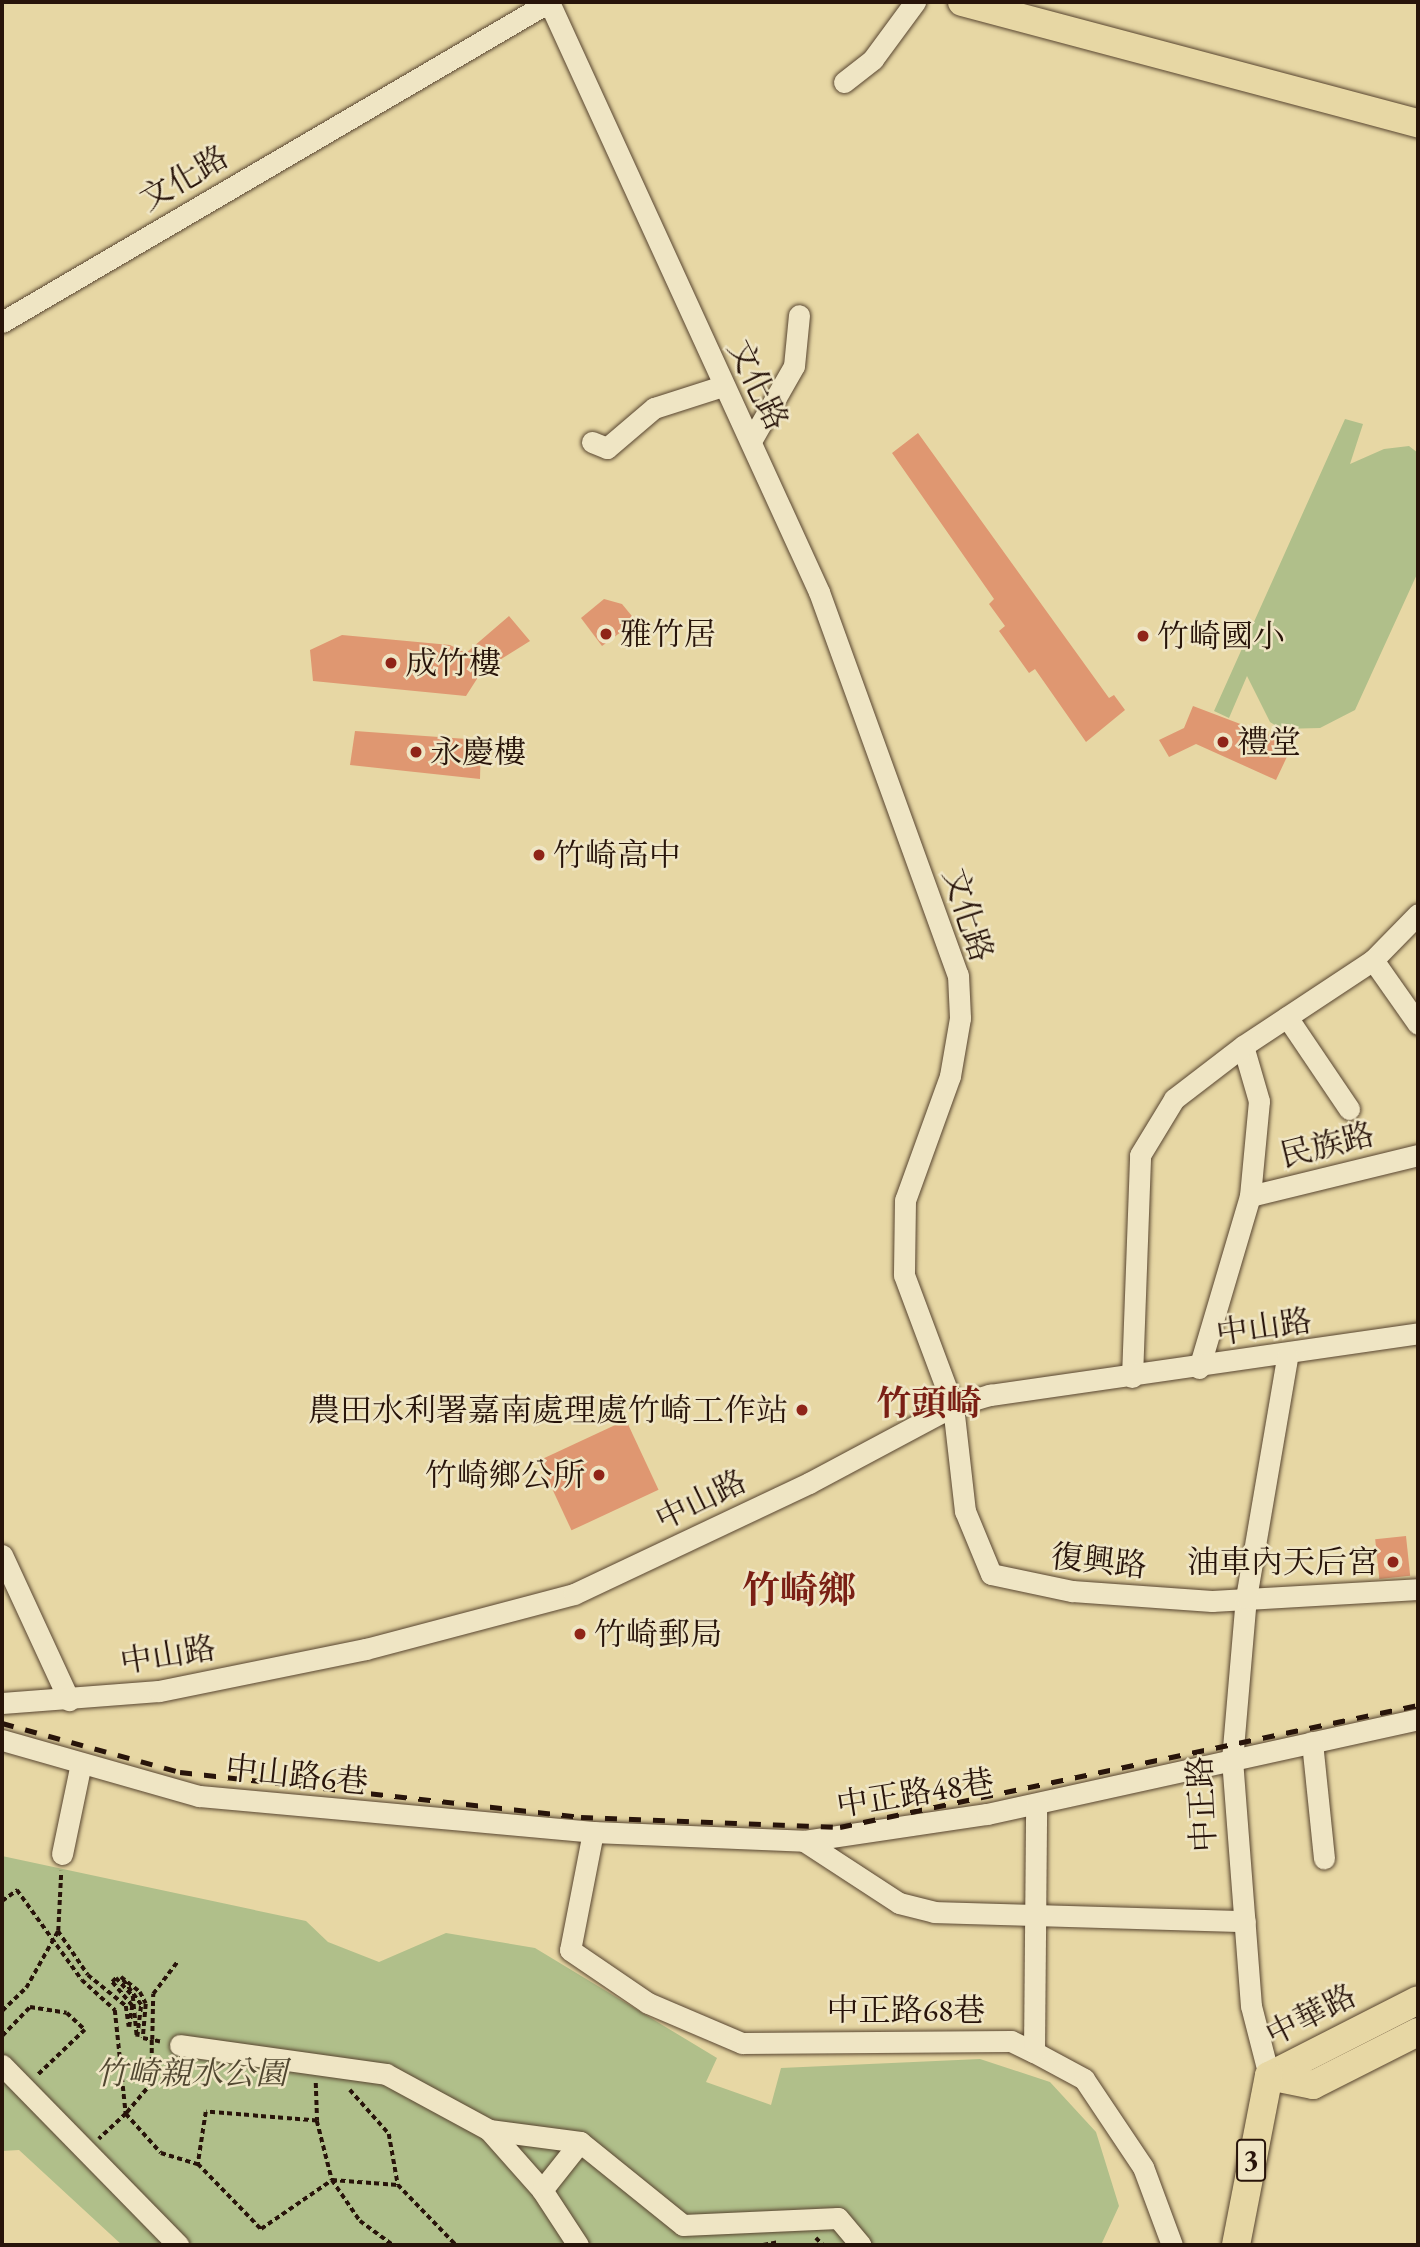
<!DOCTYPE html>
<html>
<head>
<meta charset="utf-8">
<style>
  body { margin:0 }
  #map { position:relative; width:1420px; height:2247px; overflow:hidden; background:#e7d7a4; font-family:"EB Garamond","Noto Serif TC",serif }
  div>[style] { position:absolute }
  .green>* { inset:0; background:#b0bf8a }
  .building>* { inset:0; background:#df9771; transform-origin:0 0 }
  .path>* { height:3.5px; margin-top:-1.75px; transform-origin:0; background:repeating-linear-gradient(90deg,#28140a 0 5px,transparent 0 8.5px) }
  .roads { filter:drop-shadow(0 0 2px #584530) drop-shadow(0 0 2px #584530) }
  .minor>* { height:21px; margin:-10.5px; padding:0 10.5px; transform-origin:10.5px; border-radius:10.5px; background:#efe5c4 }
  .major>* { height:28px; margin:-14px; padding:0 14px; transform-origin:14px; border-radius:14px; background:#e7d7a4 }
  .rail>* { height:5px; margin-top:-2.5px; transform-origin:0; background:repeating-linear-gradient(90deg,#28140a 0 12px,transparent 0 24px) }
  .dots>* { width:19px; height:19px; translate:-50% -50%; box-sizing:border-box; border:4px solid #efe5c4; border-radius:50% }
  span { translate:-50% -50%; white-space:nowrap; text-align:center; line-height:1.15; -webkit-text-stroke:5px #efe5c4; paint-order:stroke }
  .shield-label span { padding:2px 5px; background:#efe5c4; border:2px solid; border-radius:5px; -webkit-text-stroke-width:0 }
  .shield-label { font-size:30px; color:#28140a; font-weight:700 }
  .street-label { font-size:32px; color:#28140a }
  .poi-label { font-size:32px; color:#28140a }
  .left { translate:0 -50%; text-align:left }
  .right { translate:-100% -50%; text-align:right }
  .park-label { font-size:32px; color:#514730; font-style:italic }
  .quarter-label { font-size:35px; color:#7a1f14; font-weight:700 }
  .district-label { font-size:38px; color:#7a1f14; font-weight:700 }
  .frame { position:absolute; inset:0; border:4px solid #28140a; pointer-events:none }
</style>
</head>
<body>
<div id="map">
  <div class="green">
    <div style="clip-path:polygon(1345px 419px,1363px 424px,1350px 464px,1384px 449px,1409px 446px,1418px 453px,1418px 572px,1355px 710px,1320px 728px,1281px 729px,1270px 722px,1247px 676px,1229px 718px,1214px 711px)"></div>
    <div style="clip-path:polygon(2px 1856px,306px 1921px,328px 1942px,379px 1962px,446px 1933px,535px 1948px,717px 2058px,706px 2082px,771px 2105px,781px 2068px,980px 2059px,1050px 2082px,1096px 2132px,1119px 2206px,1101px 2245px,122px 2245px,19px 2150px,2px 2151px)"></div>
  </div>
  <div class="building">
    <div style="clip-path:polygon(918px 433px,1109px 698px,1114px 695px,1125px 710px,1086px 742px,1035px 669px,1029px 673px,999px 631px,1005px 626px,989px 604px,994px 599px,892px 453px)"></div>
    <div style="clip-path:polygon(604px 599px,622px 604px,636px 621px,602px 646px,581px 618px)"></div>
    <div style="clip-path:polygon(509px 616px,530px 641px,482px 671px,466px 696px,313px 681px,310px 650px,342px 635px,450px 645px,466px 653px)"></div>
    <div style="clip-path:polygon(1193px 706px,1293px 744px,1276px 780px,1196px 744px,1169px 757px,1159px 740px,1184px 728px)"></div>
    <div style="clip-path:polygon(355px 731px,481px 740px,480px 779px,350px 765px)"></div>
    <div style="left:626px;top:1420px;width:77px;height:96px;rotate:65deg"></div>
    <div style="left:1406px;top:1536px;width:40px;height:31px;rotate:84deg"></div>
  </div>
  <div class="path">
    <div style="left:2px;top:1901px;width:19px;rotate:-36deg"></div>
    <div style="left:17px;top:1890px;width:111px;rotate:54.2deg"></div>
    <div style="left:82px;top:1980px;width:45px;rotate:42.3deg"></div>
    <div style="left:115px;top:2010px;width:105px;rotate:84deg"></div>
    <div style="left:126px;top:2114px;width:37px;rotate:137deg"></div>
    <div style="left:58px;top:1931px;width:53px;rotate:55.7deg"></div>
    <div style="left:88px;top:1975px;width:49px;rotate:39.2deg"></div>
    <div style="left:126px;top:2006px;width:21px;rotate:82deg"></div>
    <div style="left:129px;top:2027px;width:21px;rotate:-82deg"></div>
    <div style="left:132px;top:2006px;width:31px;rotate:-130deg"></div>
    <div style="left:112px;top:1982px;width:6px;rotate:-45deg"></div>
    <div style="left:116px;top:1978px;width:25px;rotate:47deg"></div>
    <div style="left:133px;top:1996px;width:41px;rotate:84.4deg"></div>
    <div style="left:137px;top:2037px;width:32px;rotate:-83deg"></div>
    <div style="left:141px;top:2005px;width:34px;rotate:-126deg"></div>
    <div style="left:121px;top:1977px;width:24px;rotate:38deg"></div>
    <div style="left:140px;top:1992px;width:13px;rotate:63deg"></div>
    <div style="left:146px;top:2004px;width:34px;rotate:95deg"></div>
    <div style="left:143px;top:2038px;width:9px;rotate:13deg"></div>
    <div style="left:152px;top:2040px;width:43px;rotate:90deg"></div>
    <div style="left:152px;top:2083px;width:40px;rotate:130deg"></div>
    <div style="left:126px;top:2114px;width:52px;rotate:48.1deg"></div>
    <div style="left:161px;top:2153px;width:39px;rotate:17deg"></div>
    <div style="left:2px;top:2011px;width:33px;rotate:-44deg"></div>
    <div style="left:26px;top:1988px;width:65px;rotate:-60.7deg"></div>
    <div style="left:58px;top:1931px;width:60px;rotate:-87.1deg"></div>
    <div style="left:2px;top:2036px;width:40px;rotate:-46deg"></div>
    <div style="left:30px;top:2007px;width:37px;rotate:9deg"></div>
    <div style="left:67px;top:2013px;width:25px;rotate:43deg"></div>
    <div style="left:85px;top:2030px;width:65px;rotate:136.2deg"></div>
    <div style="left:160px;top:2042px;width:8px;rotate:-166deg"></div>
    <div style="left:152px;top:2040px;width:46px;rotate:-88.8deg"></div>
    <div style="left:153px;top:1994px;width:41px;rotate:-52.9deg"></div>
    <div style="left:316px;top:2083px;width:38px;rotate:88deg"></div>
    <div style="left:317px;top:2121px;width:61px;rotate:75.7deg"></div>
    <div style="left:332px;top:2180px;width:50px;rotate:55.7deg"></div>
    <div style="left:360px;top:2221px;width:41px;rotate:36deg"></div>
    <div style="left:350px;top:2090px;width:59px;rotate:48.4deg"></div>
    <div style="left:389px;top:2134px;width:52px;rotate:80deg"></div>
    <div style="left:398px;top:2185px;width:83px;rotate:46deg"></div>
    <div style="left:317px;top:2121px;width:111px;rotate:-175.4deg"></div>
    <div style="left:206px;top:2112px;width:53px;rotate:98.7deg"></div>
    <div style="left:198px;top:2164px;width:91px;rotate:45.9deg"></div>
    <div style="left:261px;top:2229px;width:86px;rotate:-34.6deg"></div>
    <div style="left:332px;top:2180px;width:66px;rotate:4.3deg"></div>
    <div style="left:816px;top:2238px;width:10px;rotate:45deg"></div>
    <div style="left:763px;top:2245px;width:15px;rotate:-11deg"></div>
  </div>
  <div class="roads">
    <div class="minor">
      <div style="left:844px;top:82px;width:37px;rotate:-38deg"></div>
      <div style="left:873px;top:59px;width:71px;rotate:-53.6deg"></div>
      <div style="left:2px;top:322px;width:634px;rotate:-30.33deg"></div>
      <div style="left:549px;top:2px;width:649px;rotate:65.41deg"></div>
      <div style="left:819px;top:592px;width:407px;rotate:70.1deg"></div>
      <div style="left:958px;top:975px;width:43px;rotate:87.3deg"></div>
      <div style="left:960px;top:1018px;width:59px;rotate:99.8deg"></div>
      <div style="left:950px;top:1076px;width:132px;rotate:109.9deg"></div>
      <div style="left:905px;top:1200px;width:75px;rotate:90.8deg"></div>
      <div style="left:904px;top:1275px;width:140px;rotate:69.5deg"></div>
      <div style="left:953px;top:1406px;width:106px;rotate:83.5deg"></div>
      <div style="left:965px;top:1511px;width:68px;rotate:67.6deg"></div>
      <div style="left:991px;top:1574px;width:83px;rotate:11.9deg"></div>
      <div style="left:1072px;top:1591px;width:140px;rotate:4.1deg"></div>
      <div style="left:1212px;top:1601px;width:206px;rotate:-3.3deg"></div>
      <div style="left:751px;top:441px;width:86px;rotate:-60.2deg"></div>
      <div style="left:794px;top:366px;width:51px;rotate:-84.4deg"></div>
      <div style="left:592px;top:442px;width:16px;rotate:22deg"></div>
      <div style="left:607px;top:448px;width:62px;rotate:-40.4deg"></div>
      <div style="left:654px;top:408px;width:72px;rotate:-17.7deg"></div>
      <div style="left:1373px;top:960px;width:78px;rotate:54.9deg"></div>
      <div style="left:1287px;top:1017px;width:111px;rotate:56deg"></div>
      <div style="left:1250px;top:1196px;width:173px;rotate:-13.7deg"></div>
      <div style="left:1199px;top:1368px;width:179px;rotate:-73.5deg"></div>
      <div style="left:1250px;top:1196px;width:95px;rotate:-84.6deg"></div>
      <div style="left:1259px;top:1101px;width:57px;rotate:-106.2deg"></div>
      <div style="left:1243px;top:1046px;width:156px;rotate:-33.5deg"></div>
      <div style="left:1373px;top:960px;width:64px;rotate:-45.6deg"></div>
      <div style="left:1132px;top:1377px;width:222px;rotate:-87.9deg"></div>
      <div style="left:1140px;top:1155px;width:66px;rotate:-58.7deg"></div>
      <div style="left:1174px;top:1099px;width:87px;rotate:-37.5deg"></div>
      <div style="left:2px;top:1555px;width:160px;rotate:65.2deg"></div>
      <div style="left:2px;top:1703px;width:157px;rotate:-4.4deg"></div>
      <div style="left:159px;top:1691px;width:211px;rotate:-11.5deg"></div>
      <div style="left:366px;top:1649px;width:215px;rotate:-14.8deg"></div>
      <div style="left:574px;top:1594px;width:260px;rotate:-25.3deg"></div>
      <div style="left:809px;top:1483px;width:163px;rotate:-28.1deg"></div>
      <div style="left:953px;top:1406px;width:39px;rotate:-17deg"></div>
      <div style="left:990px;top:1395px;width:432px;rotate:-8.2deg"></div>
      <div style="left:2px;top:1740px;width:205px;rotate:15.9deg"></div>
      <div style="left:199px;top:1796px;width:396px;rotate:5.2deg"></div>
      <div style="left:593px;top:1832px;width:211px;rotate:2.4deg"></div>
      <div style="left:804px;top:1841px;width:185px;rotate:-8.4deg"></div>
      <div style="left:987px;top:1814px;width:441px;rotate:-12.4deg"></div>
      <div style="left:1312px;top:1742px;width:117px;rotate:84.1deg"></div>
      <div style="left:593px;top:1832px;width:120px;rotate:101deg"></div>
      <div style="left:570px;top:1950px;width:94px;rotate:34.2deg"></div>
      <div style="left:648px;top:2003px;width:102px;rotate:23.1deg"></div>
      <div style="left:742px;top:2043px;width:269px;rotate:-0.4deg"></div>
      <div style="left:1011px;top:2041px;width:25px;rotate:26deg"></div>
      <div style="left:1034px;top:2052px;width:57px;rotate:28.4deg"></div>
      <div style="left:1084px;top:2079px;width:106px;rotate:56.2deg"></div>
      <div style="left:1143px;top:2167px;width:83px;rotate:69.6deg"></div>
      <div style="left:804px;top:1841px;width:113px;rotate:33.1deg"></div>
      <div style="left:899px;top:1903px;width:36px;rotate:14deg"></div>
      <div style="left:934px;top:1912px;width:311px;rotate:1.7deg"></div>
      <div style="left:62px;top:1854px;width:93px;rotate:-78.2deg"></div>
      <div style="left:180px;top:2045px;width:208px;rotate:8deg"></div>
      <div style="left:386px;top:2074px;width:117px;rotate:28.5deg"></div>
      <div style="left:489px;top:2130px;width:92px;rotate:7.5deg"></div>
      <div style="left:580px;top:2142px;width:132px;rotate:38.9deg"></div>
      <div style="left:683px;top:2225px;width:155px;rotate:-2.6deg"></div>
      <div style="left:838px;top:2218px;width:35px;rotate:50deg"></div>
      <div style="left:1034px;top:2052px;width:248px;rotate:-89.5deg"></div>
      <div style="left:2px;top:2065px;width:252px;rotate:45.6deg"></div>
      <div style="left:1269px;top:2076px;width:72px;rotate:-104.4deg"></div>
      <div style="left:1251px;top:2006px;width:247px;rotate:-94.4deg"></div>
      <div style="left:1232px;top:1760px;width:163px;rotate:-85.1deg"></div>
      <div style="left:1246px;top:1598px;width:244px;rotate:-80.3deg"></div>
      <div style="left:489px;top:2130px;width:80px;rotate:48.5deg"></div>
      <div style="left:542px;top:2190px;width:66px;rotate:56.8deg"></div>
      <div style="left:542px;top:2190px;width:61px;rotate:-51.6deg"></div>
    </div>
    <div class="major">
      <div style="left:962px;top:2px;width:472px;rotate:14.9deg"></div>
      <div style="left:1269px;top:2076px;width:167px;rotate:-27deg"></div>
      <div style="left:1269px;top:2076px;width:45px;rotate:11.6deg"></div>
      <div style="left:1313px;top:2085px;width:118px;rotate:-26.8deg"></div>
      <div style="left:1236px;top:2245px;width:172px;rotate:-79deg"></div>
    </div>
  </div>
  <div class="rail">
    <div style="left:2px;top:1723px;width:185px;rotate:15.4deg"></div>
    <div style="left:180px;top:1772px;width:404px;rotate:6.4deg"></div>
    <div style="left:581px;top:1817px;width:259px;rotate:2.2deg"></div>
    <div style="left:840px;top:1827px;width:591px;rotate:-11.92deg"></div>
  </div>
  <div class="dots">
    <div style="left:606px;top:634px;background:#8f2418"></div>
    <div style="left:1143px;top:636px;background:#8f2418"></div>
    <div style="left:391px;top:663px;background:#8f2418"></div>
    <div style="left:1223px;top:742px;background:#8f2418"></div>
    <div style="left:416px;top:752px;background:#8f2418"></div>
    <div style="left:539px;top:855px;background:#8f2418"></div>
    <div style="left:802px;top:1410px;background:#8f2418"></div>
    <div style="left:599px;top:1475px;background:#8f2418"></div>
    <div style="left:1393px;top:1562px;background:#8f2418"></div>
    <div style="left:580px;top:1634px;background:#8f2418"></div>
  </div>
  <div class="shield-label">
    <span style="left:1251px;top:2160px">3</span>
  </div>
  <div class="street-label">
    <span style="left:184px;top:178px;rotate:-30deg">文化路</span>
    <span style="left:758px;top:385px;rotate:64deg">文化路</span>
    <span style="left:968px;top:915px;rotate:72deg">文化路</span>
    <span style="left:1327px;top:1145px;rotate:-14deg">民族路</span>
    <span style="left:1264px;top:1327px;rotate:-8deg">中山路</span>
    <span style="left:701px;top:1500px;rotate:-26deg">中山路</span>
    <span style="left:1099px;top:1561px;rotate:6deg">復興路</span>
    <span style="left:168px;top:1655px;rotate:-9deg">中山路</span>
    <span style="left:297px;top:1775px;rotate:6deg">中山路6巷</span>
    <span style="left:915px;top:1793px;rotate:-9deg">中正路48巷</span>
    <span style="left:1202px;top:1804px;rotate:-93deg">中正路</span>
    <span style="left:906px;top:2010px">中正路68巷</span>
    <span style="left:1311px;top:2015px;rotate:-27deg">中華路</span>
  </div>
  <div class="poi-label">
    <span class="left" style="left:620px;top:634px">雅竹居</span>
    <span class="left" style="left:1157px;top:636px">竹崎國小</span>
    <span class="left" style="left:405px;top:663px">成竹樓</span>
    <span class="left" style="left:1237px;top:742px">禮堂</span>
    <span class="left" style="left:430px;top:752px">永慶樓</span>
    <span class="left" style="left:553px;top:855px">竹崎高中</span>
    <span class="right" style="left:788px;top:1410px">農田水利署嘉南處理處竹崎工作站</span>
    <span class="right" style="left:585px;top:1475px">竹崎鄉公所</span>
    <span class="right" style="left:1379px;top:1562px">油車內天后宮</span>
    <span class="left" style="left:594px;top:1634px">竹崎郵局</span>
  </div>
  <div class="park-label">
    <span style="left:191px;top:2073px">竹崎親水公園</span>
  </div>
  <div class="quarter-label">
    <span style="left:929px;top:1403px">竹頭崎</span>
  </div>
  <div class="district-label">
    <span style="left:799px;top:1590px">竹崎鄉</span>
  </div>
  <div class="frame"></div>
</div>
</body>
</html>
